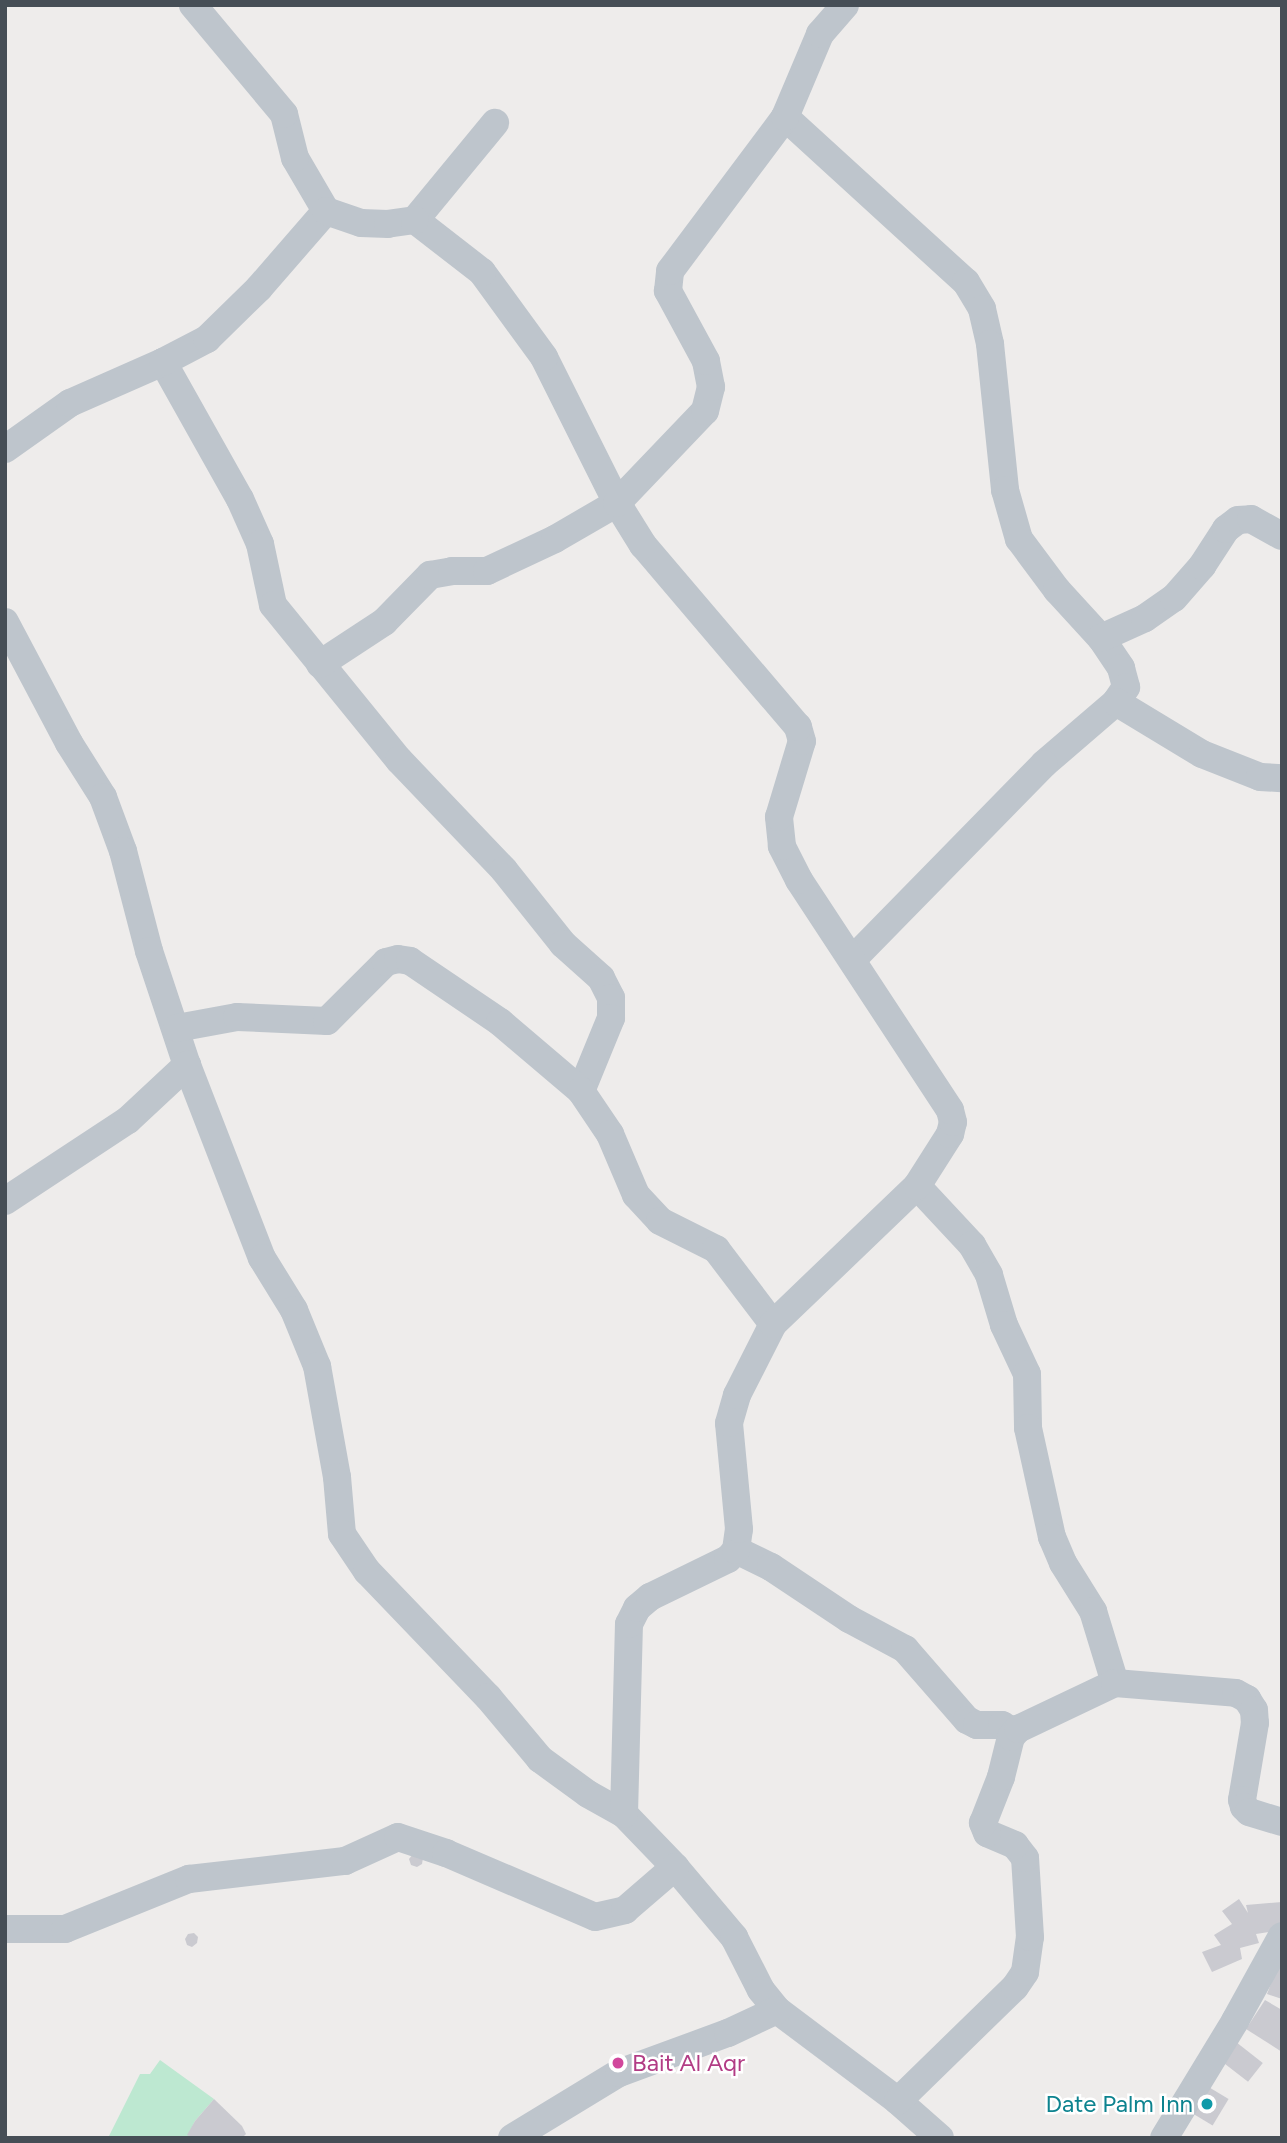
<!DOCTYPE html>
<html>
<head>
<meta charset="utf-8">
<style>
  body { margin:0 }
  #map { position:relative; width:1287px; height:2143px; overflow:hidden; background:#eeeceb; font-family:Figtree,sans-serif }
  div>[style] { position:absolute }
  .green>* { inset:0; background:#bde8d1 }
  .building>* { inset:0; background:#cacad0; transform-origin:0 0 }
  .minor>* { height:28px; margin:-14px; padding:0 14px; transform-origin:14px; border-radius:14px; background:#bec5cc }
  .dots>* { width:19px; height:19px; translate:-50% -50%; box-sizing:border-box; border:4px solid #fff; border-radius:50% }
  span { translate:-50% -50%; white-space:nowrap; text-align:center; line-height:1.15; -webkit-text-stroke:5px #fff; paint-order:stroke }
  .hotel-label { font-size:24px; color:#b23c85 }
  .left { translate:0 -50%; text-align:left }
  .culture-label { font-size:24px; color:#0d838f }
  .right { translate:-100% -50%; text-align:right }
  .frame { position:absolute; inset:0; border:7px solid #464e56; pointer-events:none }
</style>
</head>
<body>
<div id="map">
  <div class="green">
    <div style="clip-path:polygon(160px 2060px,214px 2099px,195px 2121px,188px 2135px,192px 2138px,108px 2138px,140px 2074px,150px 2074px)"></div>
  </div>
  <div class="building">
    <div style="clip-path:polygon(413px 1854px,423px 1858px,422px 1864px,417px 1867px,411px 1865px,409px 1859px)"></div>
    <div style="clip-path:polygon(1239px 1899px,1248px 1913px,1246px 1905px,1282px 1902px,1282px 1930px,1256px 1934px,1259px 1943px,1240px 1948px,1242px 1959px,1212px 1972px,1202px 1952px,1221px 1945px,1214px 1935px,1232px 1924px,1222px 1911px)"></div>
    <div style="clip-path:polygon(194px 1933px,198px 1937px,197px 1943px,192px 1947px,187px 1945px,185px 1939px,188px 1934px)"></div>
    <div style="clip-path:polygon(1282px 1955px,1282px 1999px,1267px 1994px)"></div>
    <div style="clip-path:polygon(1265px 2000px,1282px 2010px,1282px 2052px,1246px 2029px)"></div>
    <div style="left:1236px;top:2042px;width:34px;height:24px;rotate:38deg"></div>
    <div style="left:1202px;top:2083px;width:31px;height:31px;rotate:31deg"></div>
    <div style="clip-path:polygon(214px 2099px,242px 2126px,246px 2134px,242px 2138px,192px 2138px,187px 2135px,195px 2121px)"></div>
  </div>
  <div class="minor">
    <div style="left:785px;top:117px;width:245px;rotate:42.4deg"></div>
    <div style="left:966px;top:282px;width:31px;rotate:59deg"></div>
    <div style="left:982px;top:309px;width:36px;rotate:77deg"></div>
    <div style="left:990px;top:344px;width:147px;rotate:84.1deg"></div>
    <div style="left:1005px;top:490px;width:51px;rotate:74.1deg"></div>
    <div style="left:1019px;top:539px;width:64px;rotate:53.3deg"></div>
    <div style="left:1057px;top:590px;width:65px;rotate:47.5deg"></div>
    <div style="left:1101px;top:638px;width:36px;rotate:56deg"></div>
    <div style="left:1121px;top:668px;width:20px;rotate:75deg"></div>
    <div style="left:1126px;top:687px;width:18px;rotate:124deg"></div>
    <div style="left:1116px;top:702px;width:95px;rotate:139.3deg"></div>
    <div style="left:1044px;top:764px;width:273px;rotate:134.4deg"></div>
    <div style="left:415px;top:220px;width:126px;rotate:-50.5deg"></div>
    <div style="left:163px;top:362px;width:157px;rotate:60.7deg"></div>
    <div style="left:240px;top:499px;width:49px;rotate:66deg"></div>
    <div style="left:260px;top:544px;width:62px;rotate:78deg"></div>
    <div style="left:273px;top:605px;width:200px;rotate:50.9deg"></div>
    <div style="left:399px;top:760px;width:152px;rotate:46.3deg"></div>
    <div style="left:504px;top:870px;width:95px;rotate:51.4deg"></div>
    <div style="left:563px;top:944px;width:51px;rotate:41.8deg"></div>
    <div style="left:601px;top:978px;width:22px;rotate:63deg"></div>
    <div style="left:611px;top:998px;width:20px;rotate:90deg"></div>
    <div style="left:611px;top:1018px;width:79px;rotate:112.3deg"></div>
    <div style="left:5px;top:449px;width:80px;rotate:-35.3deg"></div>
    <div style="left:70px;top:403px;width:102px;rotate:-23.8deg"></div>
    <div style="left:163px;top:362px;width:50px;rotate:-27.6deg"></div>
    <div style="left:207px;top:339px;width:73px;rotate:-44.4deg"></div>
    <div style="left:259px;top:288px;width:102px;rotate:-49deg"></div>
    <div style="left:326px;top:211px;width:61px;rotate:-120.3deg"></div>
    <div style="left:295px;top:158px;width:45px;rotate:-104deg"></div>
    <div style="left:284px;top:114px;width:142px;rotate:-129.9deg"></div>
    <div style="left:5px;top:622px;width:137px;rotate:62.1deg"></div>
    <div style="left:69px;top:743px;width:64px;rotate:57.8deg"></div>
    <div style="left:103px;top:797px;width:58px;rotate:69.7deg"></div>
    <div style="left:123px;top:851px;width:103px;rotate:75.4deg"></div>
    <div style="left:149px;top:951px;width:120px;rotate:71.6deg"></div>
    <div style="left:187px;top:1065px;width:207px;rotate:68.8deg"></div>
    <div style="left:262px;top:1258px;width:61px;rotate:58.4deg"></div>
    <div style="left:294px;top:1310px;width:61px;rotate:67.7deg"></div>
    <div style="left:317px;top:1366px;width:113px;rotate:79.8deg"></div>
    <div style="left:337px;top:1477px;width:57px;rotate:85deg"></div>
    <div style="left:342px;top:1534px;width:45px;rotate:56deg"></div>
    <div style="left:367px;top:1571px;width:175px;rotate:46.2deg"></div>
    <div style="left:488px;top:1697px;width:81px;rotate:50deg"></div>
    <div style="left:540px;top:1759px;width:59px;rotate:36.1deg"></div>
    <div style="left:588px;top:1794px;width:41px;rotate:29.1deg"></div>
    <div style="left:624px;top:1814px;width:74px;rotate:46.1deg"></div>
    <div style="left:675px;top:1867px;width:92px;rotate:49.9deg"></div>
    <div style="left:734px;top:1937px;width:59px;rotate:63deg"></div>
    <div style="left:761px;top:1990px;width:26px;rotate:51deg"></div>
    <div style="left:777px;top:2010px;width:151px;rotate:36.9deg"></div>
    <div style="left:898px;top:2101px;width:56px;rotate:41.4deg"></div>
    <div style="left:1101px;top:638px;width:48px;rotate:-24.4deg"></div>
    <div style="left:1145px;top:618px;width:35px;rotate:-35deg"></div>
    <div style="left:1174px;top:598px;width:43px;rotate:-48.8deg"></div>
    <div style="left:1202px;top:566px;width:44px;rotate:-57deg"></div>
    <div style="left:1226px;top:529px;width:15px;rotate:-37deg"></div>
    <div style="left:1238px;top:520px;width:13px;rotate:-4deg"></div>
    <div style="left:1251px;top:519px;width:35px;rotate:29deg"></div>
    <div style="left:320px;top:664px;width:77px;rotate:-33.3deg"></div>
    <div style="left:384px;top:622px;width:66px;rotate:-45.6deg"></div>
    <div style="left:430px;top:575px;width:22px;rotate:-10deg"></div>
    <div style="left:452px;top:571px;width:35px"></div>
    <div style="left:487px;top:571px;width:75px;rotate:-25.2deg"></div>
    <div style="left:555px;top:539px;width:72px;rotate:-30.1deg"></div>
    <div style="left:617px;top:503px;width:163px;rotate:-116.6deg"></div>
    <div style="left:544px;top:357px;width:105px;rotate:-126.1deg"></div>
    <div style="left:482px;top:272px;width:85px;rotate:-142.2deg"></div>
    <div style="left:415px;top:220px;width:27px;rotate:172deg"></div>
    <div style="left:388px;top:224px;width:27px;rotate:-178deg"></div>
    <div style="left:361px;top:223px;width:37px;rotate:-161deg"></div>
    <div style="left:1116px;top:702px;width:100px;rotate:31.2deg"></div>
    <div style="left:1202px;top:754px;width:62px;rotate:21.6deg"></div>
    <div style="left:1260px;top:777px;width:22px;rotate:3deg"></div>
    <div style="left:177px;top:1028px;width:61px;rotate:-10.4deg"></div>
    <div style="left:237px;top:1017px;width:90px;rotate:2.5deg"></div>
    <div style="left:327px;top:1021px;width:83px;rotate:-45deg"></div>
    <div style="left:386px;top:962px;width:12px;rotate:-14deg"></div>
    <div style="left:398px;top:959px;width:12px;rotate:9deg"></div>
    <div style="left:410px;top:961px;width:109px;rotate:34.1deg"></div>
    <div style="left:500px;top:1022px;width:106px;rotate:40.4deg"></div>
    <div style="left:581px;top:1091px;width:52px;rotate:56deg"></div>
    <div style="left:610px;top:1134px;width:66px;rotate:66.9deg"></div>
    <div style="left:636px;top:1195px;width:35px;rotate:47deg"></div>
    <div style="left:660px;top:1221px;width:63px;rotate:26.6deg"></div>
    <div style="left:716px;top:1249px;width:94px;rotate:52.8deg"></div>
    <div style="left:917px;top:1186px;width:81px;rotate:47deg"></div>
    <div style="left:972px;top:1245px;width:34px;rotate:60deg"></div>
    <div style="left:989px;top:1275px;width:52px;rotate:73.3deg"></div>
    <div style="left:1004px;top:1325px;width:54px;rotate:64.9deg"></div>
    <div style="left:1027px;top:1374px;width:54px;rotate:88.9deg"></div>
    <div style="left:1028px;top:1428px;width:112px;rotate:77.6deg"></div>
    <div style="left:1052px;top:1537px;width:28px;rotate:67deg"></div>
    <div style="left:1063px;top:1563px;width:57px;rotate:58deg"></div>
    <div style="left:1093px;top:1611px;width:75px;rotate:73deg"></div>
    <div style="left:5px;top:1201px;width:147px;rotate:-33.4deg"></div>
    <div style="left:128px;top:1120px;width:81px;rotate:-43deg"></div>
    <div style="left:736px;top:1550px;width:39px;rotate:26deg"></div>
    <div style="left:771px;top:1567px;width:94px;rotate:33.7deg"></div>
    <div style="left:849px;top:1619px;width:64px;rotate:28.2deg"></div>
    <div style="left:905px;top:1649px;width:94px;rotate:48.9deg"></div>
    <div style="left:967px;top:1720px;width:11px;rotate:27deg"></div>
    <div style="left:977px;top:1725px;width:25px"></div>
    <div style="left:1002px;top:1725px;width:14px;rotate:30deg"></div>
    <div style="left:624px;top:1814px;width:190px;rotate:-88.5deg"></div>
    <div style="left:629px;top:1624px;width:18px;rotate:-63deg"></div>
    <div style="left:637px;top:1608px;width:17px;rotate:-40deg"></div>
    <div style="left:650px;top:1597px;width:87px;rotate:-26deg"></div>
    <div style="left:728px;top:1559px;width:12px;rotate:-48deg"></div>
    <div style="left:736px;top:1550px;width:21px;rotate:-82deg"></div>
    <div style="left:739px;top:1529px;width:106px;rotate:-95.4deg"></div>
    <div style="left:729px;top:1423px;width:29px;rotate:-74deg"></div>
    <div style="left:737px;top:1395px;width:80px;rotate:-63.1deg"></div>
    <div style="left:773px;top:1324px;width:199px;rotate:-43.8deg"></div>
    <div style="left:917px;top:1186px;width:62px;rotate:-57.6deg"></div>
    <div style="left:950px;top:1134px;width:12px;rotate:-76deg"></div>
    <div style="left:953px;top:1122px;width:12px;rotate:-104deg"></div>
    <div style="left:950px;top:1110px;width:275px;rotate:-123.3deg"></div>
    <div style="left:799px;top:880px;width:38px;rotate:-117deg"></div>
    <div style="left:782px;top:846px;width:29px;rotate:-96deg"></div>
    <div style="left:779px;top:817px;width:79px;rotate:-73.2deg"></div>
    <div style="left:802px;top:741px;width:15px;rotate:-106deg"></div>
    <div style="left:798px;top:727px;width:239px;rotate:-130.4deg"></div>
    <div style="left:643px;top:545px;width:49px;rotate:-121.8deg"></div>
    <div style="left:617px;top:503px;width:127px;rotate:-46.3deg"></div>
    <div style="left:705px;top:411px;width:25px;rotate:-76deg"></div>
    <div style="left:711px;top:387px;width:26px;rotate:-101deg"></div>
    <div style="left:706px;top:361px;width:80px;rotate:-118.5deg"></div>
    <div style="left:668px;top:291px;width:20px;rotate:-84deg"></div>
    <div style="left:670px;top:271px;width:192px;rotate:-53.2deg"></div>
    <div style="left:785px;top:117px;width:90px;rotate:-67.1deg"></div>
    <div style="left:820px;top:34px;width:38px;rotate:-49deg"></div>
    <div style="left:5px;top:1929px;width:60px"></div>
    <div style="left:65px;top:1929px;width:134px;rotate:-22deg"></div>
    <div style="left:189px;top:1879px;width:157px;rotate:-6.6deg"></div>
    <div style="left:345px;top:1861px;width:58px;rotate:-24.4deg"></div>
    <div style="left:398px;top:1837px;width:51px;rotate:18.4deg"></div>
    <div style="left:446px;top:1853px;width:162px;rotate:23.2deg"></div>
    <div style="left:595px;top:1917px;width:31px;rotate:-13deg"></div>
    <div style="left:625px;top:1910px;width:66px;rotate:-40.7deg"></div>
    <div style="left:898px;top:2101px;width:163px;rotate:-44.3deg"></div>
    <div style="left:1015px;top:1987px;width:18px;rotate:-56deg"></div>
    <div style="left:1025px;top:1972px;width:35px;rotate:-82deg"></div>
    <div style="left:1030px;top:1937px;width:79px;rotate:-93.6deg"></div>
    <div style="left:1025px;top:1858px;width:16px;rotate:-128deg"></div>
    <div style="left:1015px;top:1845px;width:30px;rotate:-157deg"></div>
    <div style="left:987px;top:1833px;width:11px;rotate:-112deg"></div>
    <div style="left:983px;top:1823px;width:49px;rotate:-68.6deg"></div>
    <div style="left:1001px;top:1777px;width:41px;rotate:-76deg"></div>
    <div style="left:1011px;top:1737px;width:11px;rotate:-49deg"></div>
    <div style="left:1018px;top:1729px;width:107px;rotate:-25.4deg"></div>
    <div style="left:1115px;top:1683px;width:121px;rotate:4.7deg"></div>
    <div style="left:1236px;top:1693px;width:13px;rotate:29deg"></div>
    <div style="left:1247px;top:1699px;width:13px;rotate:58deg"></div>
    <div style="left:1254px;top:1710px;width:13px;rotate:86deg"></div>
    <div style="left:1255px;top:1723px;width:78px;rotate:99.6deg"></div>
    <div style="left:1242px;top:1800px;width:7px;rotate:74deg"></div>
    <div style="left:1244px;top:1807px;width:7px;rotate:45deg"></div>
    <div style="left:1249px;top:1812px;width:34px;rotate:17deg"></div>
    <div style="left:512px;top:2138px;width:125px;rotate:-31.3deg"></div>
    <div style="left:619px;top:2073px;width:116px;rotate:-20.2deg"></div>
    <div style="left:728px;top:2033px;width:54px;rotate:-25.1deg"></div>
    <div style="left:1164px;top:2138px;width:137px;rotate:-58.7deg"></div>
    <div style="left:1235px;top:2021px;width:97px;rotate:-61.1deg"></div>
  </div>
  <div class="dots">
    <div style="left:618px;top:2063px;background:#d1479c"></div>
    <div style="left:1207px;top:2104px;background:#0f9aa8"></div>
  </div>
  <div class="hotel-label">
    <span class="left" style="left:632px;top:2063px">Bait Al Aqr</span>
  </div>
  <div class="culture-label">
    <span class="right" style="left:1193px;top:2104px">Date Palm Inn</span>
  </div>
  <div class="frame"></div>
</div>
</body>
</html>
